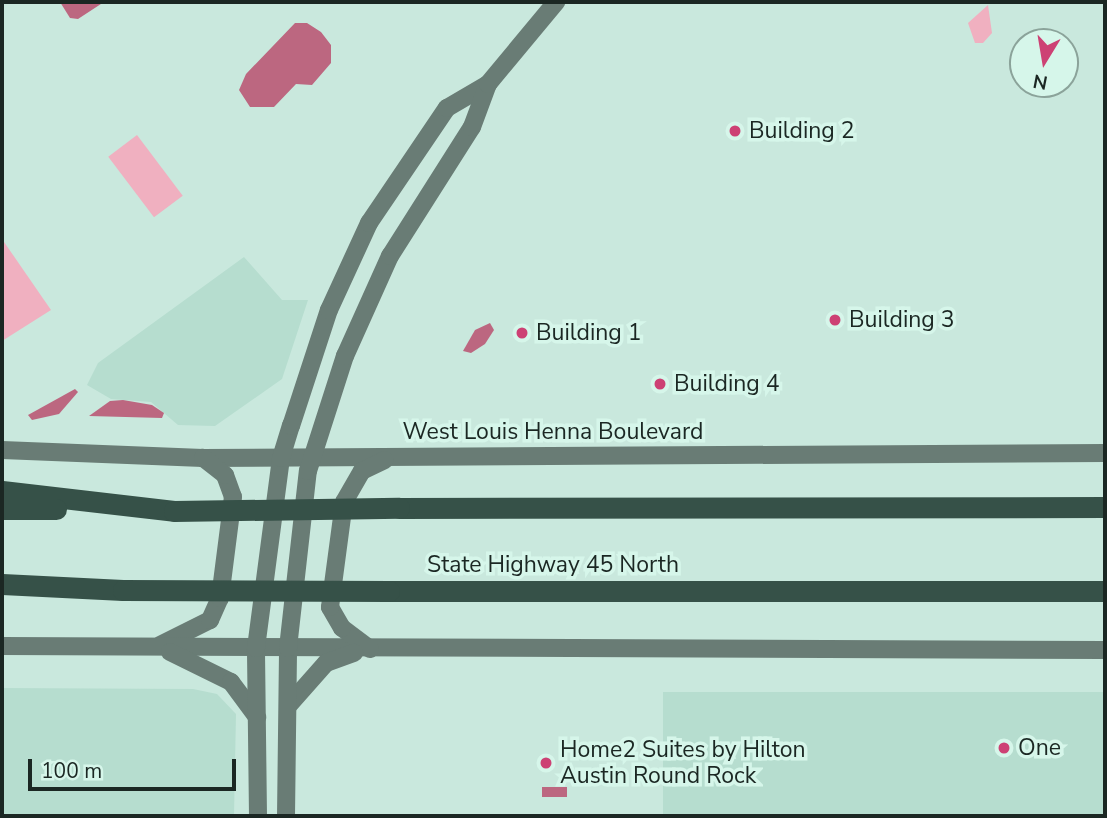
<!DOCTYPE html>
<html>
<head>
<meta charset="utf-8">
<style>
  body { margin:0 }
  #map { position:relative; width:1107px; height:818px; overflow:hidden; background:#c9e8dd; font-family:"Nunito Sans",sans-serif }
  div>[style] { position:absolute }
  .built>* { inset:0; background:#b6ddcf; transform-origin:0 0 }
  .green>* { inset:0; background:#f0b0c0; transform-origin:0 0 }
  .water>* { inset:0; background:#bc6780; transform-origin:0 0 }
  .secondary>* { height:18px; margin:-9px; padding:0 9px; transform-origin:9px; border-radius:9px; background:#697c75 }
  .highway>* { height:21px; margin:-10.5px; padding:0 10.5px; transform-origin:10.5px; border-radius:10.5px; background:#365148 }
  .highway-bridge>* { height:21px; margin:-10.5px; padding:0 10.5px; transform-origin:10.5px; border-radius:10.5px; background:#365148 }
  .dots>* { width:19px; height:19px; translate:-50% -50%; box-sizing:border-box; border:4px solid #d6f6ea; border-radius:50% }
  span { translate:-50% -50%; white-space:nowrap; text-align:center; line-height:1.15; -webkit-text-stroke:7px #d6f6ea; paint-order:stroke }
  .poi-label { font-size:23px; color:#1b2723 }
  .left { translate:0 -50%; text-align:left }
  .street-label { font-size:23px; color:#1b2723 }
  .frame { position:absolute; inset:0; border:4px solid #1b2723; pointer-events:none }
  .north { position:absolute; left:1009px; top:28px; width:70px; height:70px; box-sizing:border-box; background:#d6f6ea; border:2px solid #8ba39a; border-radius:50%; rotate:191deg; font-size:19px; font-weight:700; line-height:28px; text-align:center; color:#1b2723 }
  .north::after { content:''; display:block; margin:auto; width:24px; height:32px; background:#cd4174; clip-path:polygon(50% 0,100% 100%,50% 72%,0 100%) }
  .scale { position:absolute; left:28px; top:759px; width:208px; height:32px; box-sizing:border-box; border:4px solid #1b2723; border-top:0; padding-left:9px; font-size:21px; line-height:24px; white-space:nowrap; color:#1b2723; -webkit-text-stroke:5px #d6f6ea; paint-order:stroke }
</style>
</head>
<body>
<div id="map">
  <div class="built">
    <div style="clip-path:polygon(244px 257px,282px 300px,308px 300px,282px 379px,215px 426px,178px 425px,151px 402px,111px 399px,87px 385px,98px 363px)"></div>
    <div style="clip-path:polygon(2px 688px,193px 689px,217px 694px,236px 714px,234px 816px,2px 816px)"></div>
    <div style="left:663px;top:692px;width:442px;height:124px"></div>
  </div>
  <div class="green">
    <div style="clip-path:polygon(988px 5px,992px 33px,983px 43px,975px 43px,968px 23px)"></div>
    <div style="left:137px;top:135px;width:76px;height:36px;rotate:53deg"></div>
    <div style="clip-path:polygon(2px 239px,51px 310px,2px 341px)"></div>
  </div>
  <div class="water">
    <div style="clip-path:polygon(60px 2px,104px 2px,78px 19px,70px 18px)"></div>
    <div style="clip-path:polygon(295px 23px,307px 23px,321px 32px,331px 45px,331px 63px,312px 85px,296px 84px,274px 107px,250px 107px,239px 90px,246px 74px)"></div>
    <div style="clip-path:polygon(490px 323px,494px 330px,485px 344px,471px 353px,463px 351px,475px 330px)"></div>
    <div style="clip-path:polygon(75px 389px,78px 392px,59px 414px,32px 420px,28px 415px)"></div>
    <div style="clip-path:polygon(123px 400px,152px 405px,164px 413px,162px 418px,89px 416px,110px 401px)"></div>
    <div style="left:542px;top:787px;width:25px;height:10px"></div>
  </div>
  <div class="secondary">
    <div style="left:2px;top:450px;width:201px;rotate:2.3deg"></div>
    <div style="left:203px;top:458px;width:902px;rotate:-0.32deg"></div>
    <div style="left:160px;top:645px;width:56px;rotate:-26.6deg"></div>
    <div style="left:210px;top:620px;width:24px;rotate:-66deg"></div>
    <div style="left:220px;top:598px;width:102px;rotate:-82.7deg"></div>
    <div style="left:233px;top:497px;width:23px;rotate:-110deg"></div>
    <div style="left:225px;top:475px;width:28px;rotate:-142deg"></div>
    <div style="left:2px;top:646px;width:1103px;rotate:0.21deg"></div>
    <div style="left:370px;top:649px;width:35px;rotate:-143deg"></div>
    <div style="left:342px;top:628px;width:24px;rotate:-120deg"></div>
    <div style="left:330px;top:607px;width:106px;rotate:-82.4deg"></div>
    <div style="left:344px;top:502px;width:36px;rotate:-60deg"></div>
    <div style="left:362px;top:471px;width:25px;rotate:-26deg"></div>
    <div style="left:170px;top:652px;width:68px;rotate:26.2deg"></div>
    <div style="left:231px;top:682px;width:44px;rotate:53.4deg"></div>
    <div style="left:288px;top:706px;width:57px;rotate:-48.5deg"></div>
    <div style="left:326px;top:663px;width:30px;rotate:-20deg"></div>
    <div style="left:258px;top:816px;width:168px;rotate:-90.7deg"></div>
    <div style="left:256px;top:648px;width:192px;rotate:-82.5deg"></div>
    <div style="left:281px;top:458px;width:34px;rotate:-73deg"></div>
    <div style="left:291px;top:426px;width:122px;rotate:-71.9deg"></div>
    <div style="left:329px;top:310px;width:96px;rotate:-65.3deg"></div>
    <div style="left:369px;top:223px;width:139px;rotate:-55.9deg"></div>
    <div style="left:447px;top:108px;width:48px;rotate:-30.3deg"></div>
    <div style="left:286px;top:816px;width:168px;rotate:-89.3deg"></div>
    <div style="left:288px;top:648px;width:178px;rotate:-83.6deg"></div>
    <div style="left:308px;top:471px;width:121px;rotate:-72.2deg"></div>
    <div style="left:345px;top:356px;width:110px;rotate:-65.8deg"></div>
    <div style="left:390px;top:256px;width:153px;rotate:-57.6deg"></div>
    <div style="left:472px;top:127px;width:46px;rotate:-69.6deg"></div>
    <div style="left:488px;top:84px;width:107px;rotate:-50.3deg"></div>
  </div>
  <div class="highway">
    <div style="left:2px;top:491px;width:173px;rotate:6.6deg"></div>
    <div style="left:399px;top:508px;width:706px;rotate:-0.08deg"></div>
    <div style="left:2px;top:509px;width:54px"></div>
    <div style="left:2px;top:584px;width:121px;rotate:2.8deg"></div>
    <div style="left:389px;top:591px;width:716px"></div>
  </div>
  <div class="highway-bridge">
    <div style="left:174px;top:511px;width:225px;rotate:-0.8deg"></div>
    <div style="left:123px;top:590px;width:266px;rotate:0.2deg"></div>
  </div>
  <div class="dots">
    <div style="left:735px;top:131px;background:#cd4174"></div>
    <div style="left:835px;top:320px;background:#cd4174"></div>
    <div style="left:522px;top:333px;background:#cd4174"></div>
    <div style="left:660px;top:384px;background:#cd4174"></div>
    <div style="left:1004px;top:748px;background:#cd4174"></div>
    <div style="left:546px;top:763px;background:#cd4174"></div>
  </div>
  <div class="poi-label">
    <span class="left" style="left:749px;top:131px">Building 2</span>
    <span class="left" style="left:849px;top:320px">Building 3</span>
    <span class="left" style="left:536px;top:333px">Building 1</span>
    <span class="left" style="left:674px;top:384px">Building 4</span>
    <span class="left" style="left:1018px;top:748px">One</span>
    <span class="left" style="left:560px;top:763px">Home2 Suites by Hilton<br>Austin Round Rock</span>
  </div>
  <div class="street-label">
    <span style="left:553px;top:432px">West Louis Henna Boulevard</span>
    <span style="left:553px;top:565px">State Highway 45 North</span>
  </div>
  <div class="frame"></div>
  <div class="north">N</div>
  <div class="scale">100 m</div>
</div>
</body>
</html>
